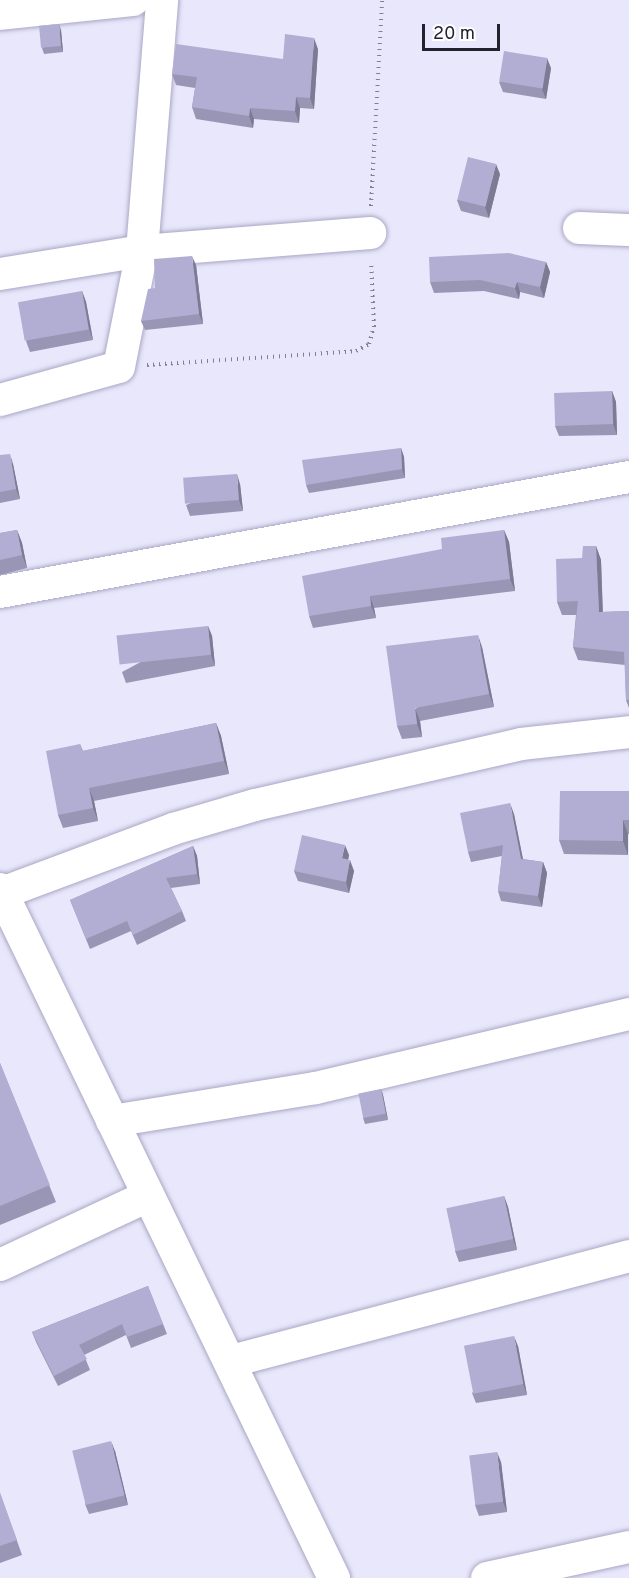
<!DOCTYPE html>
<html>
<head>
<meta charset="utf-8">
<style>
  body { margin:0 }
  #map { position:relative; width:629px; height:1578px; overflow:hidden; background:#e9e7fb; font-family:Overpass,sans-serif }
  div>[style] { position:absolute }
  .path>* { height:4px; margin-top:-2px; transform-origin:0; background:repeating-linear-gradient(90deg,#818090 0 1.5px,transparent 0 6px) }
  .roads { filter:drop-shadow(0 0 2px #a9a7c5) drop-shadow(0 0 2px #a9a7c5) }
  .street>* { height:32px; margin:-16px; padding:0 16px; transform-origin:16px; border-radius:16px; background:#fff }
  .wall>* { inset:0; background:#9996b5 }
  .shaded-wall>* { inset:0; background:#7d7a94 }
  .building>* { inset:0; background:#b2aed3; transform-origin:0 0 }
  span { translate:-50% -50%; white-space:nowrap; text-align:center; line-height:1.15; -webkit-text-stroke:4.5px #fff; paint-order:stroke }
  .scale { position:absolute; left:422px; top:24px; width:78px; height:27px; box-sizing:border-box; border:3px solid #22212d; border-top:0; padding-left:8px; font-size:18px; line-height:21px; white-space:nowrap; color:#22212d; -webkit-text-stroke:4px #fff; paint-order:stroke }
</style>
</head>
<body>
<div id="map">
  <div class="path">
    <div style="left:371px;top:206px;width:206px;rotate:-86.9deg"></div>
    <div style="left:147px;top:365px;width:209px;rotate:-3.8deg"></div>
    <div style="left:356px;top:351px;width:15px;rotate:-28deg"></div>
    <div style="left:369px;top:344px;width:18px;rotate:-74deg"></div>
    <div style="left:374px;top:327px;width:65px;rotate:-92.6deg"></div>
  </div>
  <div class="roads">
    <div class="street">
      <div style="left:0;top:14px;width:134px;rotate:-6deg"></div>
      <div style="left:579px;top:228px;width:50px;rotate:2.3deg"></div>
      <div style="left:0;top:274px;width:144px;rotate:-9.2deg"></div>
      <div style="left:142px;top:251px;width:229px;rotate:-4.5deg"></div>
      <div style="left:0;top:400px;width:123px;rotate:-15.5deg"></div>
      <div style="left:119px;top:367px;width:118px;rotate:-78.8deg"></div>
      <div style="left:142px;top:251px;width:252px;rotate:-85.4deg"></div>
      <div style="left:0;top:592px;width:639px;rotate:-10.36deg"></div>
      <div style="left:0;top:889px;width:766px;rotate:64.14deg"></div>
      <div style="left:2px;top:893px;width:183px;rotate:-20.5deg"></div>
      <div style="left:173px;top:829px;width:85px;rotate:-16.3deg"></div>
      <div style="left:255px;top:805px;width:273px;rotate:-12.9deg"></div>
      <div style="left:521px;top:744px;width:109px;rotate:-6.3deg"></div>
      <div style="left:112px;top:1121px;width:207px;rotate:-9.2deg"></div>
      <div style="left:316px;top:1088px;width:322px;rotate:-13.3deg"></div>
      <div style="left:0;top:1265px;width:161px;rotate:-25deg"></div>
      <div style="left:232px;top:1361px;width:411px;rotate:-14.8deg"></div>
      <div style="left:487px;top:1578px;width:145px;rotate:-12.3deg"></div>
    </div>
  </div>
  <div class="wall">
    <div style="clip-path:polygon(61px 30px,63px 52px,44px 54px,42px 48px)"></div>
    <div style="clip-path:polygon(318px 49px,314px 109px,300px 108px,299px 123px,254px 119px,253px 128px,196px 119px,192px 107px,195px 88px,176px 85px,172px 74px,283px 59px)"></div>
    <div style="clip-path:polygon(551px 68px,546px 99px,503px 92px,499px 82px)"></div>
    <div style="clip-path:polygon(500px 174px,489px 218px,461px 211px,457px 200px)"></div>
    <div style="clip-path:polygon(546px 262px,550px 272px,544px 298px,520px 292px,519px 299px,484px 291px,434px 293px,430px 282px)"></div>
    <div style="clip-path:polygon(196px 265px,203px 324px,145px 330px,141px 321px,155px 288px)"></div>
    <div style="clip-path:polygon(82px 291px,86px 302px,93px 340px,30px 352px,26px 341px)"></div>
    <div style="clip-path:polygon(612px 391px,616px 402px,617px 435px,559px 436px,555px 426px)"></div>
    <div style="clip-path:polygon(401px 448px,404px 457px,405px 478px,309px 493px,306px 485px)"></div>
    <div style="clip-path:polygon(0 455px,13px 464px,20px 499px,0 503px)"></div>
    <div style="clip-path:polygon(240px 484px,243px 511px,190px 516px,186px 505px)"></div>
    <div style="clip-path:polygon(17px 530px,22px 543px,27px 568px,0 575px,0 533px)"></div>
    <div style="clip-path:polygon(504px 530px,509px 542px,515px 591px,374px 608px,376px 618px,313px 628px,309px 616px,442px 549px)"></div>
    <div style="clip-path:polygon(596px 546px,601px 560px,603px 612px,629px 611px,629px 708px,626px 700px,625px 665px,578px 660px,573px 647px,576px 615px,562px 615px,557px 602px,582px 558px)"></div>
    <div style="clip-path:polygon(208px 626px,212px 636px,215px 666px,126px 683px,122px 672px)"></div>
    <div style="clip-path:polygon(482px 647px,494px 707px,420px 721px,422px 737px,402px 739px,397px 726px)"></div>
    <div style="clip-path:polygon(216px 723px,221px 736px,229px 774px,94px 801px,98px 821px,63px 828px,58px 815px,80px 744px,83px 751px)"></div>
    <div style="clip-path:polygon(629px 791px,629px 834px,628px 834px,628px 855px,564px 854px,559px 840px)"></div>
    <div style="clip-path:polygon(514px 814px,523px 859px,543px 862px,547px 873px,542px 907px,501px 901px,498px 891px,502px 856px,471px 862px,468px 852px)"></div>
    <div style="clip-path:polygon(193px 846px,197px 856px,200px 884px,171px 888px,182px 911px,186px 921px,137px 945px,131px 931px,90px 949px,70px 900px)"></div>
    <div style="clip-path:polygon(349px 855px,348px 860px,354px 871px,349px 893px,298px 881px,294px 871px)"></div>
    <div style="clip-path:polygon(0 1063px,56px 1202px,0 1225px)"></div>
    <div style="clip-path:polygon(381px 1089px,383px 1095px,388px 1120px,365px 1124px,363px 1118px)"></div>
    <div style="clip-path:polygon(504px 1196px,508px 1207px,517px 1250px,459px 1262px,455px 1251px)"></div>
    <div style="clip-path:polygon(148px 1286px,167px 1334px,131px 1348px,126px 1335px,84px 1355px,90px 1370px,58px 1386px,36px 1342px,32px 1332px)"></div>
    <div style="clip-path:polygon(518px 1346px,527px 1395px,476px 1403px,472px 1393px)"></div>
    <div style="clip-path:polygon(115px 1451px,128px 1505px,89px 1514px,85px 1504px)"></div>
    <div style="clip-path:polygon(501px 1462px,507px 1512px,479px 1516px,475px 1505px)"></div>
    <div style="clip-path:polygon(0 1493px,22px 1555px,0 1563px)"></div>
  </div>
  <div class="shaded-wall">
    <div style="clip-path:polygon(59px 24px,61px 30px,63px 52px,61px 46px)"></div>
    <div style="clip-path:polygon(314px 38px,318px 49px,314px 109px,310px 98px)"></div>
    <div style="clip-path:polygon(547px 58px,551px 68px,546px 99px,542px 89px)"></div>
    <div style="clip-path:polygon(296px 97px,300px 108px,299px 123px,295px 111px)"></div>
    <div style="clip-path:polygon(250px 108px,254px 119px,253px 128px,249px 116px)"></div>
    <div style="clip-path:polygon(496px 164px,500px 174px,489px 218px,485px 207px)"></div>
    <div style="clip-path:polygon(192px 256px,196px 265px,203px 324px,199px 314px)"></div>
    <div style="clip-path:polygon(546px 262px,550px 272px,544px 298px,540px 287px)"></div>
    <div style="clip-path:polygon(517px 282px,520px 292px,519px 299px,515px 288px)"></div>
    <div style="clip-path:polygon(82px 291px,86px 302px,93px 340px,89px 329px)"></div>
    <div style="clip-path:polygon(612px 391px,616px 402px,617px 435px,613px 424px)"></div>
    <div style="clip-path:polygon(401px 448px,404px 457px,405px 478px,402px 469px)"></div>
    <div style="clip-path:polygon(10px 454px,13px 464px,20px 499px,16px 489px)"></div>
    <div style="clip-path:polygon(237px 474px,240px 484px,243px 511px,239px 500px)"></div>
    <div style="clip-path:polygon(17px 530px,22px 543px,27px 568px,22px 555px)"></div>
    <div style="clip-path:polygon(504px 530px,509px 542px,515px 591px,510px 579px)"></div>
    <div style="clip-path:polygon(596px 546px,601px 560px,603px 625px,599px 612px)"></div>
    <div style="clip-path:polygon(370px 596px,374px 608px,376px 618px,371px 606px)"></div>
    <div style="clip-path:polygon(208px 626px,212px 636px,215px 666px,211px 655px)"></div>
    <div style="clip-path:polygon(478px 635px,482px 647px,494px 707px,489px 694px)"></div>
    <div style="clip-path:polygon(415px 708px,420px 721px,422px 737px,417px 724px)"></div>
    <div style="clip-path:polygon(216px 723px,221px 736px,229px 774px,224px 761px)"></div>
    <div style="clip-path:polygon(89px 788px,94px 801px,98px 821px,93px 808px)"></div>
    <div style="clip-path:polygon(510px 803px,514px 814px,525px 870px,521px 859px)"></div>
    <div style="clip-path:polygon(623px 820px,628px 834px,628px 855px,623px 841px)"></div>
    <div style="clip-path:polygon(345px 845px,349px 855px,346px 869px,342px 858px)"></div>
    <div style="clip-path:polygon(193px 846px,197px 856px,200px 884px,197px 874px)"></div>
    <div style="clip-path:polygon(350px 860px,354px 871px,349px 893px,346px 882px)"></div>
    <div style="clip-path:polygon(543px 862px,547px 873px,542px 907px,538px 896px)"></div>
    <div style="clip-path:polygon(381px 1089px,383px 1095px,388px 1120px,386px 1114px)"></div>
    <div style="clip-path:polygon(504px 1196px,508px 1207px,517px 1250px,513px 1239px)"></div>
    <div style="clip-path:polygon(514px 1336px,518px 1346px,527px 1395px,523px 1384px)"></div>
    <div style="clip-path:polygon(111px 1441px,115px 1451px,128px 1505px,124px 1495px)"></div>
    <div style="clip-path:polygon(497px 1452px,501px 1462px,507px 1512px,503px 1502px)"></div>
  </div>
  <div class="building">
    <div style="left:59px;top:24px;width:22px;height:20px;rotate:85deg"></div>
    <div style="clip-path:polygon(285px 34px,314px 38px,310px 98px,296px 97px,295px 111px,250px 108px,249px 116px,192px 107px,197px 77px,172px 74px,176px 44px,283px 59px)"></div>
    <div style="left:504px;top:51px;width:44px;height:31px;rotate:9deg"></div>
    <div style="left:468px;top:157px;width:29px;height:44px;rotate:14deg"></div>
    <div style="clip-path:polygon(509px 253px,546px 262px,540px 287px,517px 282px,515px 288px,480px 280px,430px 282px,429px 257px)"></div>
    <div style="clip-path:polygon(192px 256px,199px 314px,141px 321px,148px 289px,155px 288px,154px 259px)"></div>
    <div style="left:82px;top:291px;width:39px;height:65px;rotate:80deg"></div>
    <div style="left:612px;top:391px;width:33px;height:58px;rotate:88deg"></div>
    <div style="clip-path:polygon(401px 448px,402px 469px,306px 485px,302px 460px)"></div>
    <div style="clip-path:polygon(10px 454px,16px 489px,0 492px,0 455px)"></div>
    <div style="left:237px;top:474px;width:26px;height:54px;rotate:86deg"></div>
    <div style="clip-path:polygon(17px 530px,22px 555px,0 560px,0 533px)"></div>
    <div style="clip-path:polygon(504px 530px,510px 579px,370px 596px,371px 606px,309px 616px,302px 576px,442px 549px,441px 538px)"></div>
    <div style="clip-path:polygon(583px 546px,596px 546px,599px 612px,629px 611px,629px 700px,626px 700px,624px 652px,573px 647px,578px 601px,557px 602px,556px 559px,582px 558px)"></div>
    <div style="left:208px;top:626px;width:29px;height:92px;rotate:84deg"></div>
    <div style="clip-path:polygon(478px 635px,489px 694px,415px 708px,417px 724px,397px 726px,386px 646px)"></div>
    <div style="clip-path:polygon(216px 723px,224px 761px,89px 788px,93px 808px,58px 815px,46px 751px,80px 744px,82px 751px)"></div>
    <div style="clip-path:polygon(560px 791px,629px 791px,629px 820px,623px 820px,623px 841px,559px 840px)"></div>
    <div style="clip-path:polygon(510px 803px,521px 859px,543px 862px,538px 896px,498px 891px,503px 845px,468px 852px,460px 813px)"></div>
    <div style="clip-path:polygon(302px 835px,345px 845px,342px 858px,350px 860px,346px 882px,294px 871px)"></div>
    <div style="clip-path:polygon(193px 846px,197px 874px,166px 878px,182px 911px,133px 935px,127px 921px,86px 939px,70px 900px)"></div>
    <div style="clip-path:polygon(0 1063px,50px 1185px,0 1206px)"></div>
    <div style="left:381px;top:1089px;width:25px;height:23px;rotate:79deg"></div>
    <div style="left:504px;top:1196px;width:44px;height:59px;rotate:78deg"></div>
    <div style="clip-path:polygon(148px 1286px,163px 1324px,127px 1337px,122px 1324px,79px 1345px,87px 1359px,54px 1376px,32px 1332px)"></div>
    <div style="left:514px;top:1336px;width:49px;height:51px;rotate:79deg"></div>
    <div style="left:111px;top:1441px;width:56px;height:40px;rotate:76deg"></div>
    <div style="left:497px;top:1452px;width:50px;height:28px;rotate:83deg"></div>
    <div style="clip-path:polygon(0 1493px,17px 1540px,0 1546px)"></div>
  </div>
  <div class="scale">20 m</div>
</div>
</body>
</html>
